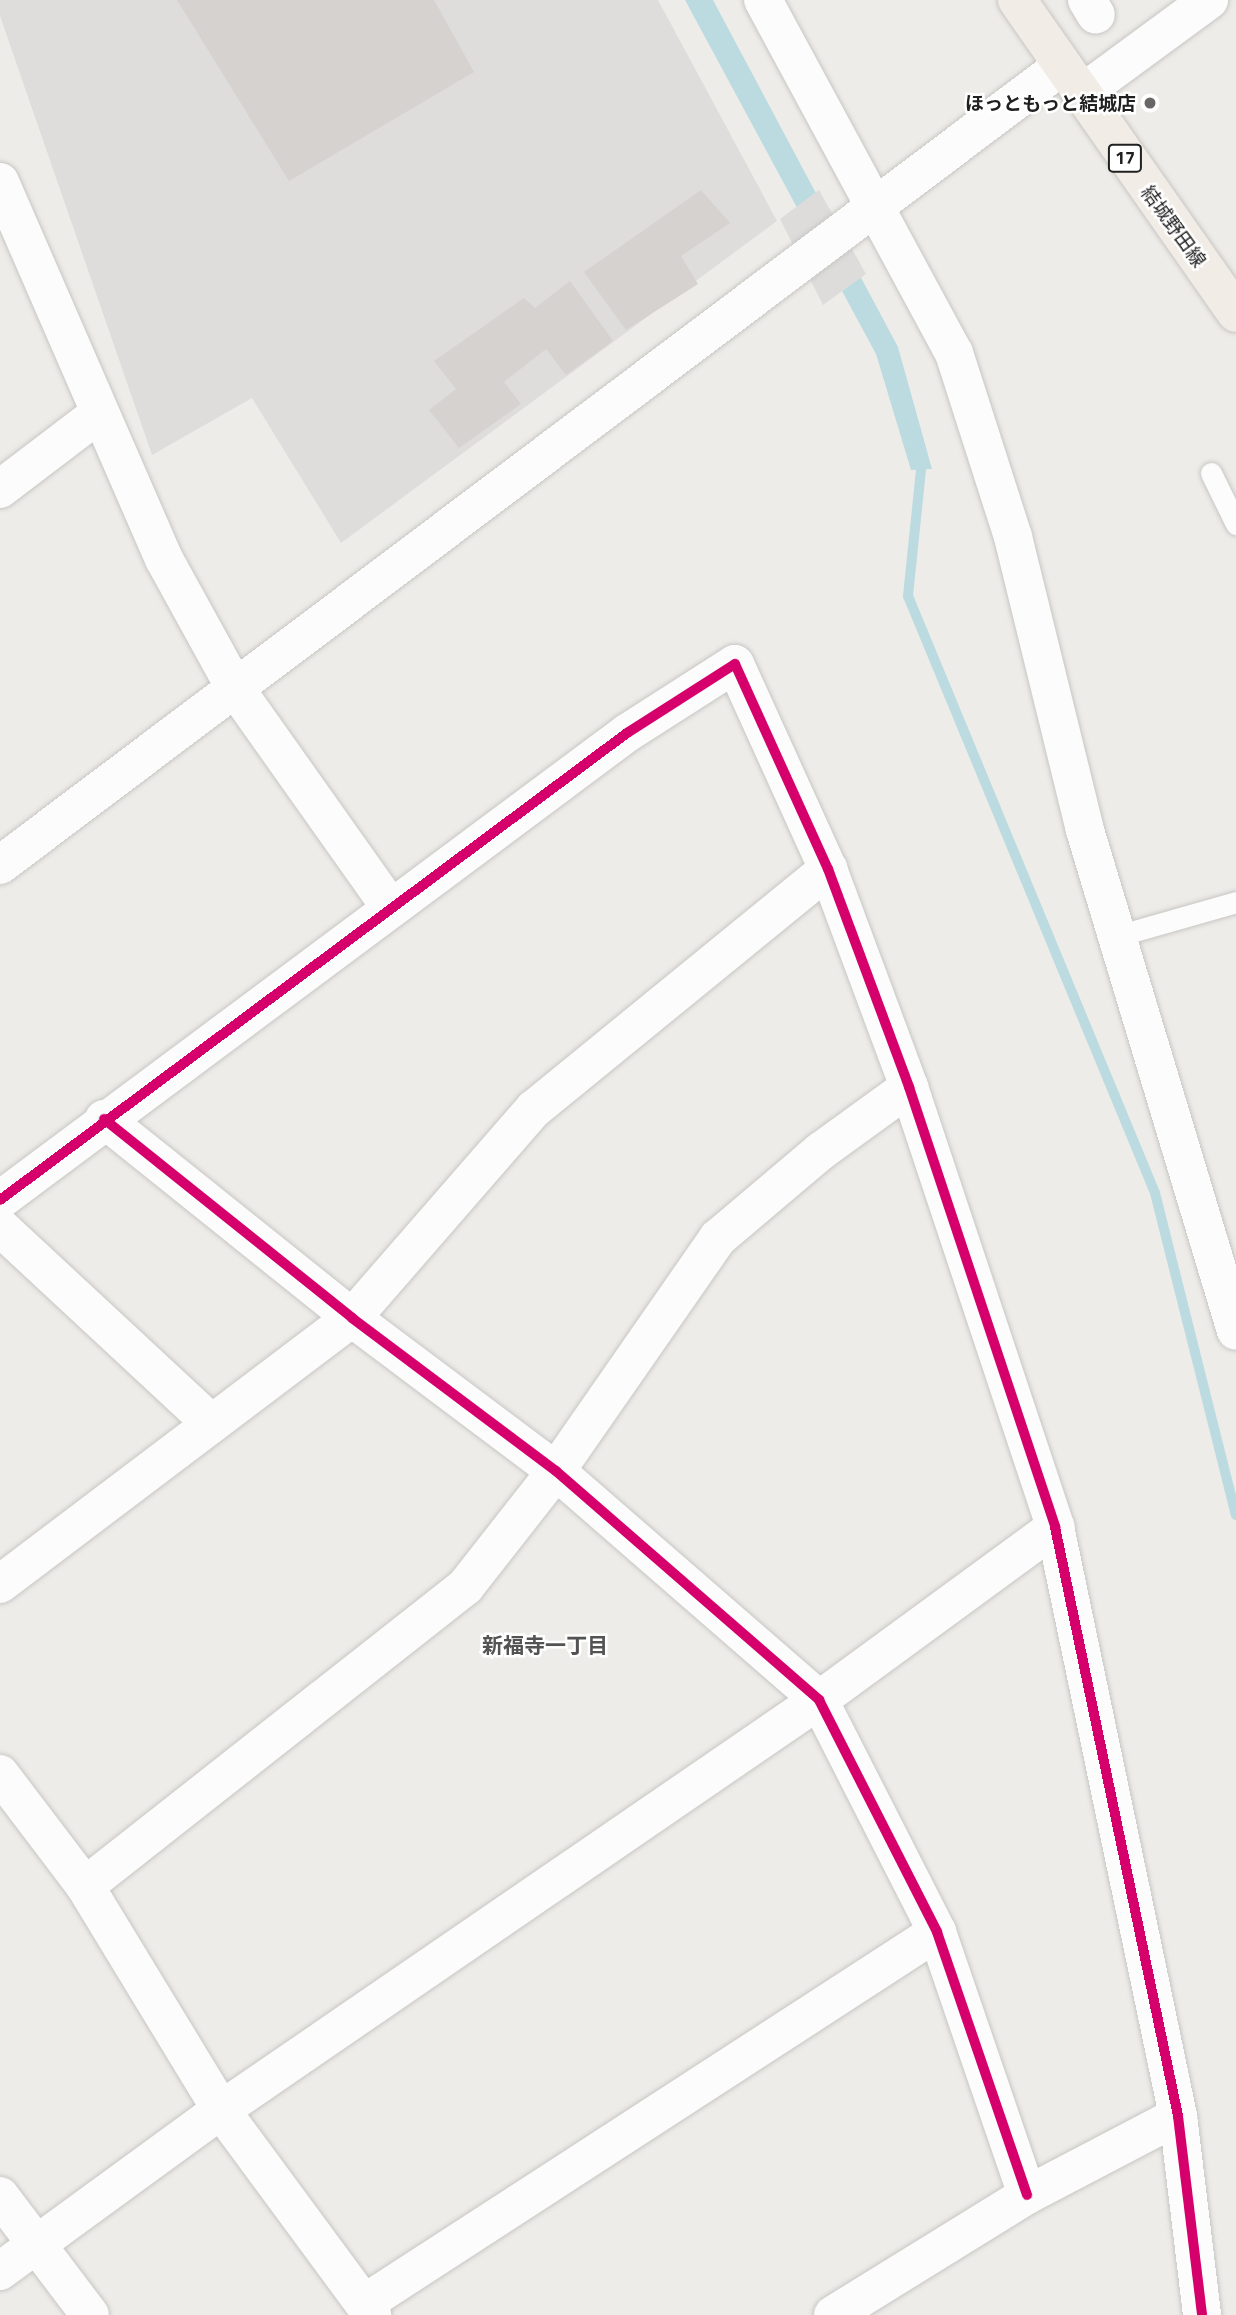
<!DOCTYPE html>
<html>
<head>
<meta charset="utf-8">
<style>
  body { margin:0 }
  #map { position:relative; width:1236px; height:2315px; overflow:hidden; background:#eeece8; font-family:"Titillium Web","Noto Sans JP",sans-serif }
  div>[style] { position:absolute }
  .parking>* { inset:0; background:#dedddc }
  .water>* { inset:0; background:#bcdbe1 }
  .pier>* { inset:0; background:#dddcdb }
  .stream>* { height:10px; margin:-5px; padding:0 5px; transform-origin:5px; border-radius:5px; background:#bcdbe1 }
  .building>* { inset:0; background:#d5d2cf }
  .roads { filter:drop-shadow(0 0 2px #c7c6c4) drop-shadow(0 0 2px #c7c6c4) }
  .service>* { height:21px; margin:-10.5px; padding:0 10.5px; transform-origin:10.5px; border-radius:10.5px; background:#fcfcfc }
  .minor>* { height:38px; margin:-19px; padding:0 19px; transform-origin:19px; border-radius:19px; background:#fcfcfc }
  .tertiary>* { height:38px; margin:-19px; padding:0 19px; transform-origin:19px; border-radius:19px; background:#fcfcfc }
  .primary>* { height:38px; margin:-19px; padding:0 19px; transform-origin:19px; border-radius:19px; background:#f1ece5 }
  .cycleway>* { height:10px; margin:-5px; padding:0 5px; transform-origin:5px; border-radius:5px; background:#d6006c }
  .dots>* { width:19px; height:19px; translate:-50% -50%; box-sizing:border-box; border:4px solid #fff; border-radius:50% }
  span { translate:-50% -50%; white-space:nowrap; text-align:center; line-height:1.15; -webkit-text-stroke:5px #fff; paint-order:stroke }
  .shield-label span { padding:2px 5px; background:#fff; border:2px solid; border-radius:5px; -webkit-text-stroke-width:0 }
  .shield-label { font-size:18px; color:#202020; font-weight:700 }
  .poi-label { font-size:19px; color:#202020; font-weight:700 }
  .right { translate:-100% -50%; text-align:right }
  .street-label { font-size:19px; color:#202020 }
  .neighbourhood-label { font-size:21px; color:#535353; font-weight:700 }
</style>
</head>
<body>
<div id="map">
  <div class="parking">
    <div style="clip-path:polygon(0 0,658px 0,777px 221px,341px 543px,252px 398px,152px 455px,0 16px)"></div>
  </div>
  <div class="water">
    <div style="clip-path:polygon(685px 0,713px 0,898px 347px,932px 469px,911px 470px,876px 354px)"></div>
  </div>
  <div class="pier">
    <div style="clip-path:polygon(819px 190px,866px 274px,823px 305px,780px 219px)"></div>
  </div>
  <div class="stream">
    <div style="left:918px;top:458px;width:12px;rotate:76deg"></div>
    <div style="left:921px;top:470px;width:127px;rotate:95.9deg"></div>
    <div style="left:908px;top:596px;width:646px;rotate:67.52deg"></div>
    <div style="left:1155px;top:1193px;width:332px;rotate:75.9deg"></div>
  </div>
  <div class="building">
    <div style="clip-path:polygon(177px 0,434px 0,474px 72px,289px 181px)"></div>
    <div style="clip-path:polygon(701px 190px,730px 223px,681px 256px,698px 284px,626px 330px,584px 272px)"></div>
    <div style="clip-path:polygon(570px 281px,613px 341px,566px 375px,546px 349px,504px 382px,521px 404px,459px 448px,429px 410px,456px 389px,434px 361px,524px 298px,535px 308px)"></div>
  </div>
  <div class="roads">
    <div class="service">
      <div style="left:1211px;top:473px;width:57px;rotate:63.9deg"></div>
      <div style="left:1117px;top:936px;width:124px;rotate:-15.9deg"></div>
    </div>
    <div class="minor">
      <div style="left:1087px;top:0;width:17px;rotate:59deg"></div>
      <div style="left:1081px;top:94px;width:159px;rotate:-36.3deg"></div>
      <div style="left:0;top:182px;width:411px;rotate:66.5deg"></div>
      <div style="left:164px;top:559px;width:147px;rotate:61.2deg"></div>
      <div style="left:235px;top:688px;width:270px;rotate:54.7deg"></div>
      <div style="left:0;top:489px;width:122px;rotate:-37.3deg"></div>
      <div style="left:104px;top:1119px;width:318px;rotate:38.7deg"></div>
      <div style="left:352px;top:1318px;width:255px;rotate:36.9deg"></div>
      <div style="left:556px;top:1471px;width:349px;rotate:41deg"></div>
      <div style="left:819px;top:1700px;width:260px;rotate:63deg"></div>
      <div style="left:937px;top:1932px;width:278px;rotate:71.1deg"></div>
      <div style="left:0;top:1200px;width:782px;rotate:-36.68deg"></div>
      <div style="left:627px;top:733px;width:128px;rotate:-32.6deg"></div>
      <div style="left:735px;top:664px;width:225px;rotate:65.6deg"></div>
      <div style="left:828px;top:869px;width:233px;rotate:69.6deg"></div>
      <div style="left:909px;top:1087px;width:464px;rotate:71.6deg"></div>
      <div style="left:1055px;top:1527px;width:602px;rotate:78.2deg"></div>
      <div style="left:1178px;top:2116px;width:200px;rotate:83.1deg"></div>
      <div style="left:0;top:1227px;width:289px;rotate:42.9deg"></div>
      <div style="left:0;top:1584px;width:441px;rotate:-37.1deg"></div>
      <div style="left:352px;top:1318px;width:277px;rotate:-49deg"></div>
      <div style="left:534px;top:1109px;width:380px;rotate:-39.2deg"></div>
      <div style="left:0;top:1774px;width:141px;rotate:52.8deg"></div>
      <div style="left:85px;top:1886px;width:262px;rotate:58.7deg"></div>
      <div style="left:221px;top:2110px;width:255px;rotate:53.6deg"></div>
      <div style="left:85px;top:1886px;width:484px;rotate:-38.2deg"></div>
      <div style="left:465px;top:1587px;width:147px;rotate:-51.9deg"></div>
      <div style="left:556px;top:1471px;width:284px;rotate:-55.2deg"></div>
      <div style="left:718px;top:1238px;width:135px;rotate:-40.2deg"></div>
      <div style="left:821px;top:1151px;width:109px;rotate:-36deg"></div>
      <div style="left:0;top:2271px;width:273px;rotate:-36.1deg"></div>
      <div style="left:221px;top:2110px;width:725px;rotate:-34.44deg"></div>
      <div style="left:819px;top:1700px;width:293px;rotate:-36.2deg"></div>
      <div style="left:365px;top:2303px;width:682px;rotate:-32.97deg"></div>
      <div style="left:833px;top:2315px;width:228px;rotate:-31.7deg"></div>
      <div style="left:1027px;top:2195px;width:170px;rotate:-27.6deg"></div>
    </div>
    <div class="tertiary">
      <div style="left:763px;top:0;width:401px;rotate:61.6deg"></div>
      <div style="left:954px;top:353px;width:193px;rotate:72.2deg"></div>
      <div style="left:1013px;top:537px;width:299px;rotate:76.2deg"></div>
      <div style="left:1084px;top:827px;width:526px;rotate:73.22deg"></div>
      <div style="left:0;top:865px;width:1329px;rotate:-36.96deg"></div>
      <div style="left:0;top:2196px;width:149px;rotate:52.9deg"></div>
    </div>
    <div class="primary">
      <div style="left:1017px;top:0;width:382px;rotate:55deg"></div>
    </div>
  </div>
  <div class="cycleway">
    <div style="left:104px;top:1119px;width:318px;rotate:38.7deg"></div>
    <div style="left:352px;top:1318px;width:255px;rotate:36.9deg"></div>
    <div style="left:556px;top:1471px;width:349px;rotate:41deg"></div>
    <div style="left:819px;top:1700px;width:260px;rotate:63deg"></div>
    <div style="left:937px;top:1932px;width:278px;rotate:71.1deg"></div>
    <div style="left:0;top:1200px;width:782px;rotate:-36.68deg"></div>
    <div style="left:627px;top:733px;width:128px;rotate:-32.6deg"></div>
    <div style="left:735px;top:664px;width:225px;rotate:65.6deg"></div>
    <div style="left:828px;top:869px;width:233px;rotate:69.6deg"></div>
    <div style="left:909px;top:1087px;width:464px;rotate:71.6deg"></div>
    <div style="left:1055px;top:1527px;width:602px;rotate:78.2deg"></div>
    <div style="left:1178px;top:2116px;width:200px;rotate:83.1deg"></div>
  </div>
  <div class="dots">
    <div style="left:1150px;top:103px;background:#686766"></div>
  </div>
  <div class="shield-label">
    <span style="left:1125px;top:158px">17</span>
  </div>
  <div class="poi-label">
    <span class="right" style="left:1136px;top:103px">ほっともっと結城店</span>
  </div>
  <div class="street-label">
    <span style="left:1174px;top:226px;rotate:54deg">結城野田線</span>
  </div>
  <div class="neighbourhood-label">
    <span style="left:545px;top:1645px">新福寺一丁目</span>
  </div>
</div>
</body>
</html>
